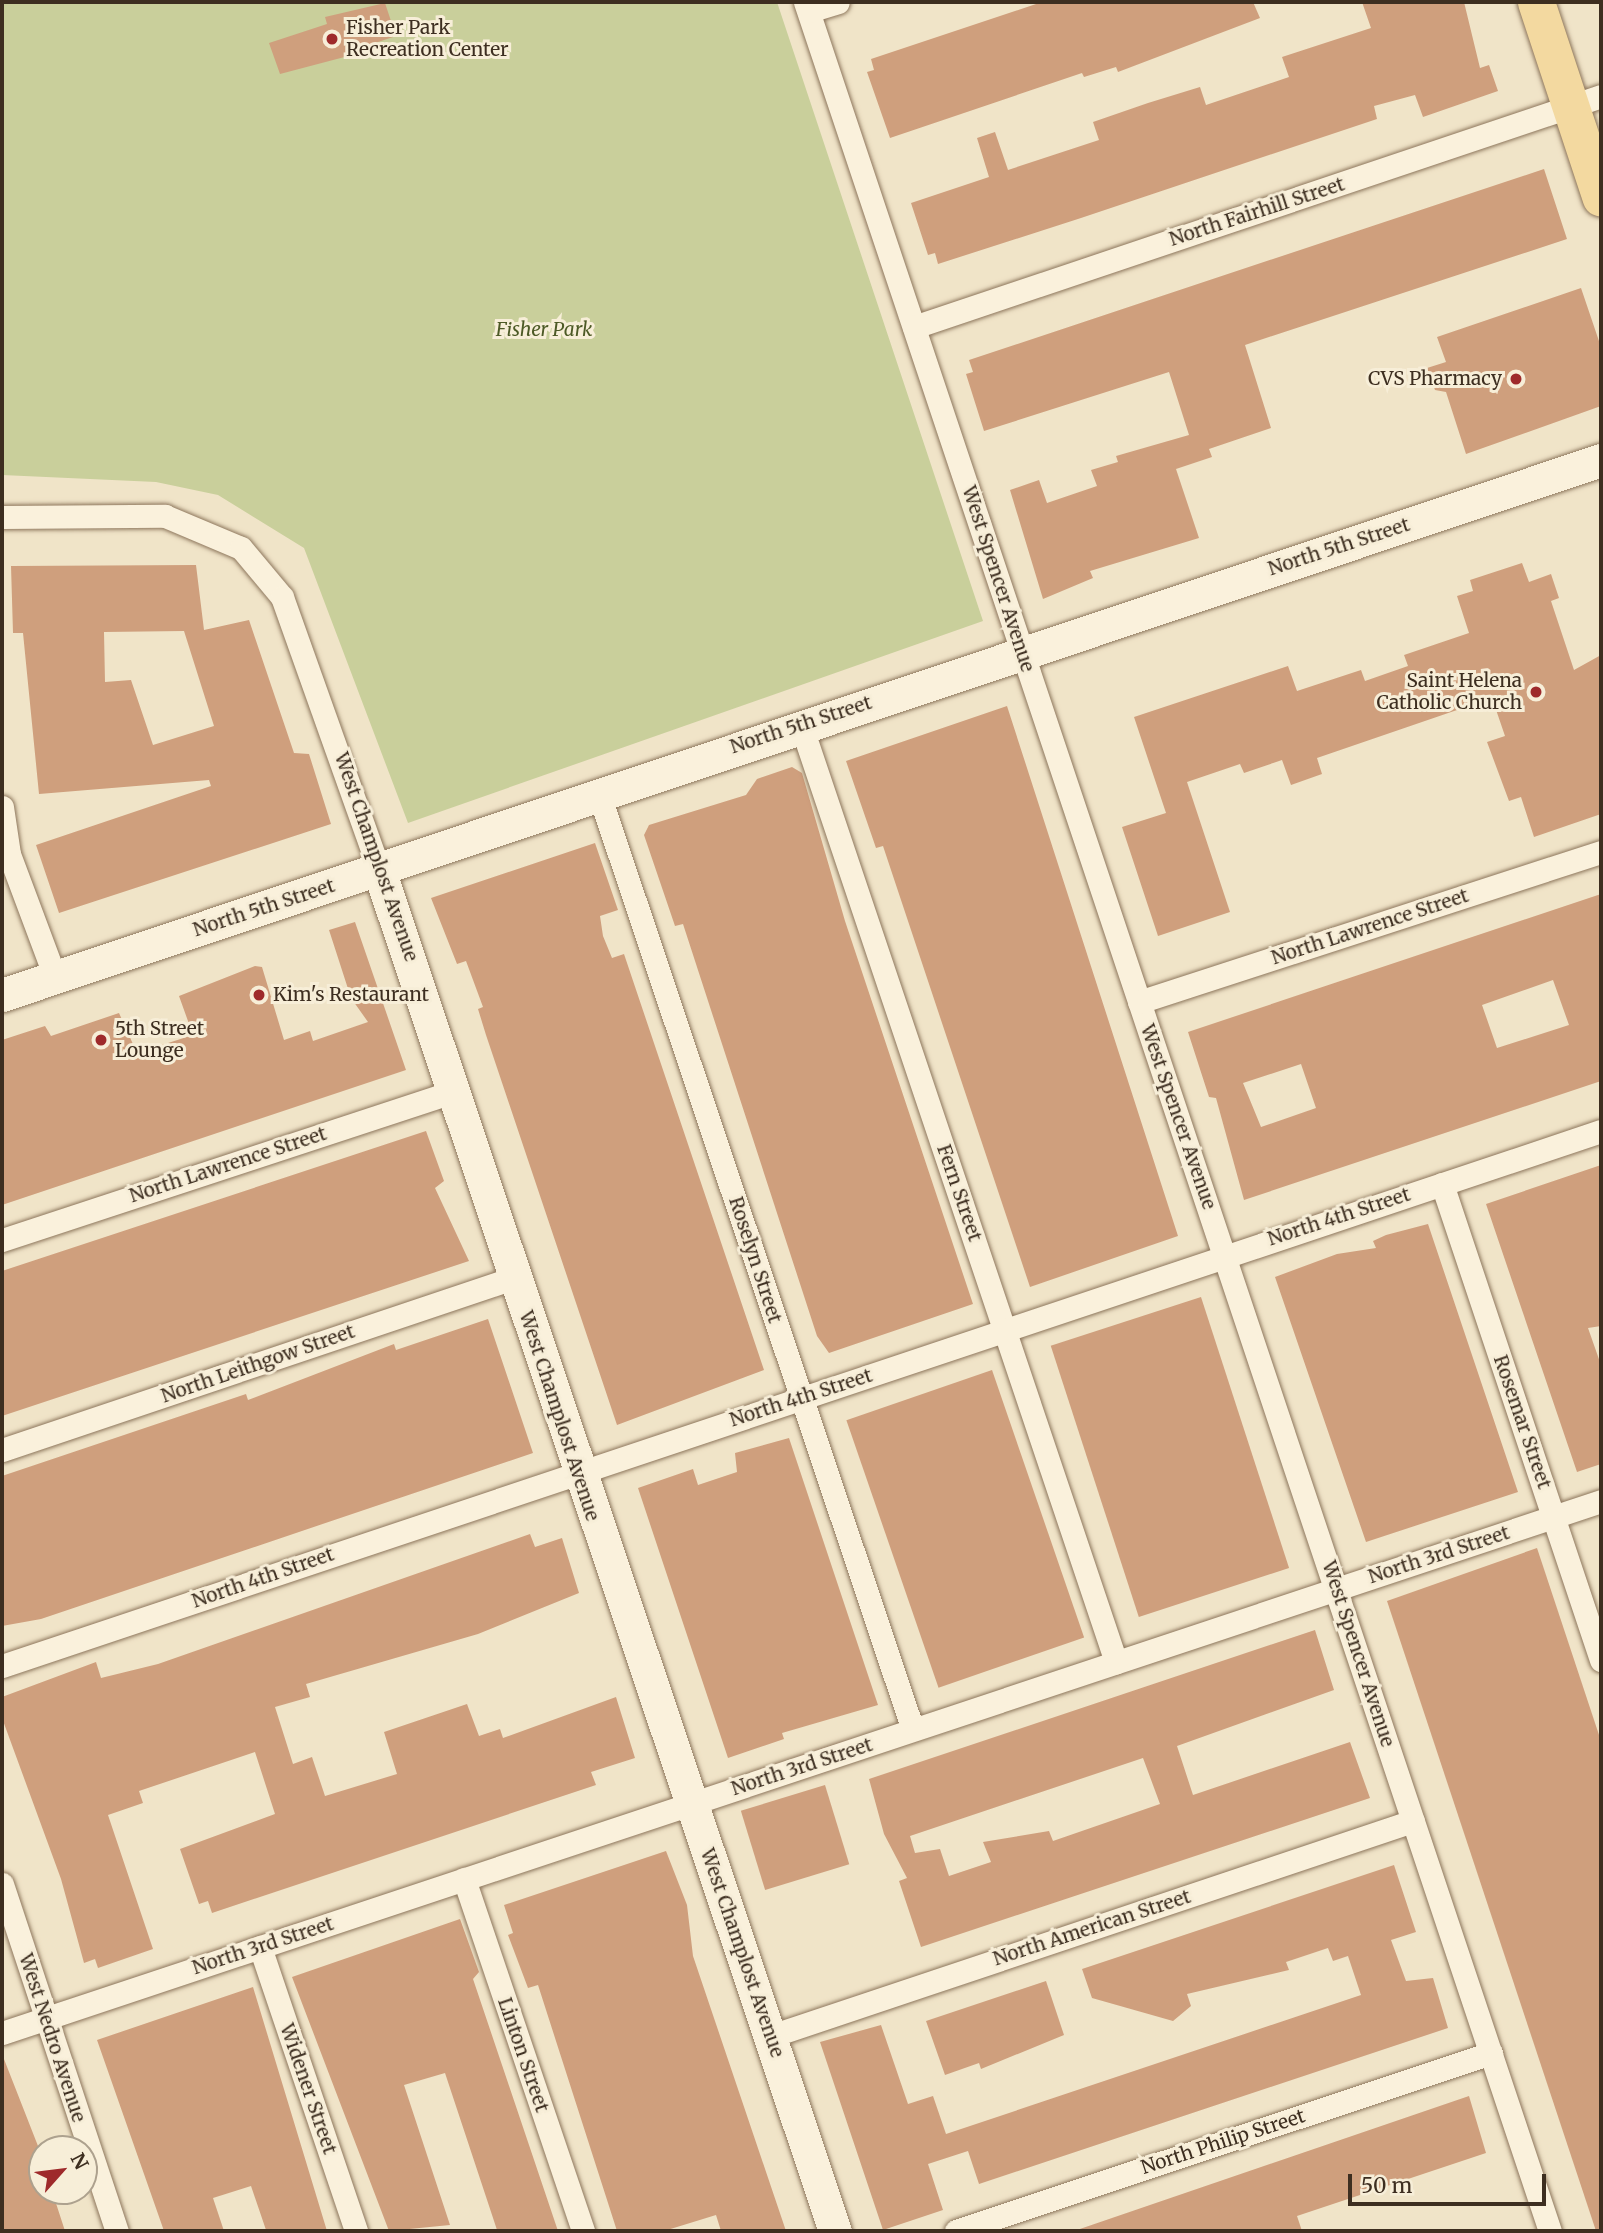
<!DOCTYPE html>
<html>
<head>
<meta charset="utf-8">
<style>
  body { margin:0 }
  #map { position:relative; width:1603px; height:2233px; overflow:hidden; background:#f0e4c8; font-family:Merriweather,serif }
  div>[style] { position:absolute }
  .green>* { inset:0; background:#c9cf9b }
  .building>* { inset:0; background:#cf9f7d; transform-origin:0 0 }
  .roads { filter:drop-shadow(0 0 2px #8d765c) drop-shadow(0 0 2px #8d765c) }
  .street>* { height:23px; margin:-11.5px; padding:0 11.5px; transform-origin:11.5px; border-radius:11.5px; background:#faf1dc }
  .secondary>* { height:33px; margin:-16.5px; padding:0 16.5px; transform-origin:16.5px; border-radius:16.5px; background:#faf1dc }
  .primary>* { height:37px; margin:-18.5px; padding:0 18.5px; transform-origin:18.5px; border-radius:18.5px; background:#f3d9a0 }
  .dots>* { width:19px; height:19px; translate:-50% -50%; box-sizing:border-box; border:4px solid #f7eed8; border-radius:50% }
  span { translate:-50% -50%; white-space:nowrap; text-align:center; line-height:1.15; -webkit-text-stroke:6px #f7eed8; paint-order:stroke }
  .poi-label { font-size:19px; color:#3d2e20 }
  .left { translate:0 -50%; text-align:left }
  .right { translate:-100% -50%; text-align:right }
  .street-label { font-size:19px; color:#3d2e20 }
  .park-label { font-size:19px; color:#4d5a26; font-style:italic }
  .frame { position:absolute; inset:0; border:4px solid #3d2e20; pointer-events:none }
  .north { position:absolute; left:28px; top:2135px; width:70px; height:70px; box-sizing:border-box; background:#f7eed8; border:2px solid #ada18e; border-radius:50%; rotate:62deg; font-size:19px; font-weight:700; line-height:28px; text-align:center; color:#3d2e20 }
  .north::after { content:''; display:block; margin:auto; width:24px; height:32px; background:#9e2a2b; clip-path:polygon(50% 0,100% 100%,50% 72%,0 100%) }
  .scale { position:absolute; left:1348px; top:2174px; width:198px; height:32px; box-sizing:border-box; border:4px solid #3d2e20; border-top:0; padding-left:9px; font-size:21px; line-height:24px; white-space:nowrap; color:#3d2e20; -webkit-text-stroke:5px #f7eed8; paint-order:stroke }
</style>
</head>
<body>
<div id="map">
  <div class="green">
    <div style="clip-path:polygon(2px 2px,777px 2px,983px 621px,408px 823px,304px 548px,218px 495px,156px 482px,2px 475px)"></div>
  </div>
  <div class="building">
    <div style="clip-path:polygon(1042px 2px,1253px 2px,1260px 18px,1118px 72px,1116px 67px,1084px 77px,1082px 73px,890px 138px,867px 72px,874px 70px,871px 59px)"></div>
    <div style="clip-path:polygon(1362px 2px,1464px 2px,1480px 68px,1489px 65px,1498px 91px,1423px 117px,1415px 95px,1374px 106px,1377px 119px,1081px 218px,938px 264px,935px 253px,928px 255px,911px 203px,989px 177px,977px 138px,995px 132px,1008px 170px,1099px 140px,1093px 122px,1148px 103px,1200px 87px,1206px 105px,1289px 77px,1282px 57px,1371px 28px)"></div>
    <div style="clip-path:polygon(385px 3px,396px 36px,369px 45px,371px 50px,280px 74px,269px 43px,327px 24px,325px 17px)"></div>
    <div style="clip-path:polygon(1544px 169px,1567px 239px,1245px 345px,1271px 428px,1209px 449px,1212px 457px,1176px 469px,1199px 538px,1090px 571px,1093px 578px,1043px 599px,1010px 490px,1039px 480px,1047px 503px,1097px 486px,1091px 470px,1118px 462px,1116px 456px,1189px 435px,1169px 372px,984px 431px,966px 374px,973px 372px,969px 360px)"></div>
    <div style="clip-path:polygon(1581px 288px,1601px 347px,1601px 406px,1466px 454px,1446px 392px,1435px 390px,1427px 368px,1446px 362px,1437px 337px)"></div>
    <div style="clip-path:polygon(1522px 563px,1529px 582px,1551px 574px,1559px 598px,1551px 601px,1574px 670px,1601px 655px,1601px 814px,1534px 837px,1521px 797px,1509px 801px,1487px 742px,1505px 736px,1492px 698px,1317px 758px,1322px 774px,1291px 785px,1282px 760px,1244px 773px,1240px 764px,1187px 782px,1230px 912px,1158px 936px,1122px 827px,1166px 813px,1134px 717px,1288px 666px,1297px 691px,1361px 670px,1365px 681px,1408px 666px,1404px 655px,1469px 633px,1457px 596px,1473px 591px,1470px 580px)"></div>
    <div style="clip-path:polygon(evenodd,196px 565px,204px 630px,249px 620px,294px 753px,309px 754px,331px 824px,59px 913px,36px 845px,211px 786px,209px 780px,39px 794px,23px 633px,13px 633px,11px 566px,196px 565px,184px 631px,214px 726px,153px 745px,131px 680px,105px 682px,104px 632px,184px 631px)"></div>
    <div style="clip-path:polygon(1007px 706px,1178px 1236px,1030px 1287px,883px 846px,876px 848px,846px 761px)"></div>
    <div style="clip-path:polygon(792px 767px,802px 773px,845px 921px,973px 1304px,829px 1353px,817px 1336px,683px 924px,675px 926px,644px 835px,649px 825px,746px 795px,757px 779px)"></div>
    <div style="clip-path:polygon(595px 843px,618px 910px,600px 916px,603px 936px,612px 958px,624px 954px,764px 1370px,617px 1425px,486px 1035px,478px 1009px,483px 1007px,466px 961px,457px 964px,431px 898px)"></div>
    <div style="clip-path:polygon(evenodd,1601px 894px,1601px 1081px,1244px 1200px,1216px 1098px,1209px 1097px,1188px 1032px,1601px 894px,1553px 980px,1569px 1025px,1497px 1048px,1482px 1005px,1553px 980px,1601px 894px,1301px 1064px,1316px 1108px,1261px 1127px,1243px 1083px,1301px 1064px)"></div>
    <div style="clip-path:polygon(355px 922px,406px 1070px,2px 1205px,2px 1040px,45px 1026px,51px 1036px,119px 1013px,137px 1053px,193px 1035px,179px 996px,255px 966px,262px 967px,284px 1040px,310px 1031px,313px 1041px,368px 1022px,351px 998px,329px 930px)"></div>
    <div style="clip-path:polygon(426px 1131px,444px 1181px,435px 1188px,469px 1261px,2px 1416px,2px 1271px)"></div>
    <div style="clip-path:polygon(1601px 1165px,1601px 1326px,1588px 1328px,1601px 1365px,1601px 1464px,1577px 1472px,1486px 1204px)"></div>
    <div style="clip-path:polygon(1428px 1224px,1518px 1492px,1366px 1542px,1275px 1277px,1337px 1254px,1376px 1248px,1373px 1241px,1386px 1235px)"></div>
    <div style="left:1201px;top:1297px;width:285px;height:158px;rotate:72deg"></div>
    <div style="clip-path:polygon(488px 1319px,533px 1453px,41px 1619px,2px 1626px,2px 1476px,246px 1394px,248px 1400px,394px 1344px,396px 1350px)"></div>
    <div style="left:992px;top:1370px;width:283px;height:154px;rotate:71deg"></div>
    <div style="clip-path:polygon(789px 1438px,878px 1705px,782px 1733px,784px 1739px,728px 1758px,638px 1488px,693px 1469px,698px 1485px,737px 1472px,735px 1453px)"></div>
    <div style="clip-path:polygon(530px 1534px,535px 1547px,562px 1538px,579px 1593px,478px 1634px,306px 1684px,310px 1697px,275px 1707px,293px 1764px,312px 1757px,325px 1796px,397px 1774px,384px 1732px,467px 1704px,479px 1736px,500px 1729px,503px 1738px,616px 1697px,635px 1758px,591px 1772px,596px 1785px,212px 1913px,208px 1901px,199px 1904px,180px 1849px,275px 1814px,255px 1752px,139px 1791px,143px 1803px,108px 1815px,153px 1949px,98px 1968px,95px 1959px,84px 1963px,61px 1879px,2px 1718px,2px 1697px,96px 1662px,101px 1678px,158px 1664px)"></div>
    <div style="clip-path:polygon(1537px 1548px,1601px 1741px,1601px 2231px,1596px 2231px,1387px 1601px)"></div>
    <div style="clip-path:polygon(evenodd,1315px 1630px,1334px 1690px,1177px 1746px,1193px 1795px,1350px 1742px,1370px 1798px,921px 1947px,899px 1881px,907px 1878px,884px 1834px,869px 1779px,1315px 1630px,1143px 1758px,1160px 1804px,1053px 1841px,1049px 1831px,983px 1842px,991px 1862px,949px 1876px,940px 1849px,915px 1853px,910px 1836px,1143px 1758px)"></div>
    <div style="left:825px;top:1785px;width:83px;height:88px;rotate:73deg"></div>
    <div style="clip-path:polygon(666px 1851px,687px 1905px,693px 1956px,786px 2231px,721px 2231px,716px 2215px,664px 2231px,617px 2231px,538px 1985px,528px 1988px,508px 1935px,513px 1933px,504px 1905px)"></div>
    <div style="clip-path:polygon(1394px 1865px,1416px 1932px,1391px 1940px,1406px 1981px,1433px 1978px,1448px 2028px,979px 2184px,968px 2151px,928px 2164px,943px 2210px,883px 2230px,820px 2042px,881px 2025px,908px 2104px,933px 2096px,946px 2134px,1361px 1995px,1348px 1956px,1333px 1961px,1328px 1948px,1286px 1962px,1289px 1970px,1187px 1994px,1191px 2006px,1173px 2021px,1092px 1998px,1082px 1969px)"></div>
    <div style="clip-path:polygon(460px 1919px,479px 1972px,473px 1979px,558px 2231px,497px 2230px,445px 2073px,404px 2085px,450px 2225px,389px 2231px,292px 1977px)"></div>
    <div style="clip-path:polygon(1046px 1981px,1064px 2035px,981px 2069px,979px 2063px,945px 2075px,926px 2021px)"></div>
    <div style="clip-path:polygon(253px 1987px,327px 2231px,266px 2230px,251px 2186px,213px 2198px,224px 2231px,164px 2231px,97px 2040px)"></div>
    <div style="clip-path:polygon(2px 2054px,38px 2146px,42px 2191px,52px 2191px,65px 2231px,2px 2231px)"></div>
    <div style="clip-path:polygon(1469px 2096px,1486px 2153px,1297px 2216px,1302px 2231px,1074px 2231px)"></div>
  </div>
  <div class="roads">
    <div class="street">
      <div style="left:805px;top:2px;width:2350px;rotate:71.52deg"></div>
      <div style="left:809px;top:11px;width:30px;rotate:-17deg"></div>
      <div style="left:914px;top:327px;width:725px;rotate:-18.58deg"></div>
      <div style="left:2px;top:517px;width:163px;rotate:-0.4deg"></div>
      <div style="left:165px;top:516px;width:82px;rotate:22.8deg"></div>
      <div style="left:241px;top:548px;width:64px;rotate:50.1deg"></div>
      <div style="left:282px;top:597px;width:290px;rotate:70.4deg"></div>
      <div style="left:801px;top:725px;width:989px;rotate:71.42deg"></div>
      <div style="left:598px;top:791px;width:990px;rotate:71.46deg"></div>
      <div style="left:2px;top:807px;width:48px;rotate:81.5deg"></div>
      <div style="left:9px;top:854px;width:131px;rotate:69.5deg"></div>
      <div style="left:1139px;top:1002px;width:486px;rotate:-18deg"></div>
      <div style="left:1442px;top:1184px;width:502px;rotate:71.53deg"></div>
      <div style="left:2px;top:1240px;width:476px;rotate:-18.2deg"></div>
      <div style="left:2px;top:1450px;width:539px;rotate:-18.6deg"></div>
      <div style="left:2px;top:1666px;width:1686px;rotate:-18.5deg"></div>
      <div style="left:464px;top:1879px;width:372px;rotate:71.3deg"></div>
      <div style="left:2px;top:1884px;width:366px;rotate:71.7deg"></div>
      <div style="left:260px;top:1947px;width:300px;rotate:71.3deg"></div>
      <div style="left:2px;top:2033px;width:1685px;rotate:-18.4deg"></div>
      <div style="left:771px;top:2036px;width:677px;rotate:-18.52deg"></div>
      <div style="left:956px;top:2231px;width:564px;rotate:-18.4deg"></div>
    </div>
    <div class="secondary">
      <div style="left:379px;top:870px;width:1435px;rotate:71.48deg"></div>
      <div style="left:2px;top:995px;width:1686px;rotate:-18.5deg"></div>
    </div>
    <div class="primary">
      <div style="left:1536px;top:2px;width:206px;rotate:71.7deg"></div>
    </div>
  </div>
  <div class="dots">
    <div style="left:332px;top:39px;background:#9e2a2b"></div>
    <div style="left:1516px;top:379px;background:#9e2a2b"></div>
    <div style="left:1536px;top:692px;background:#9e2a2b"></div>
    <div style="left:259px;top:995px;background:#9e2a2b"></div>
    <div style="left:101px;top:1040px;background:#9e2a2b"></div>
  </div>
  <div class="poi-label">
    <span class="left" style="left:346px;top:39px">Fisher Park<br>Recreation Center</span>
    <span class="right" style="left:1502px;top:379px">CVS Pharmacy</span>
    <span class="right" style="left:1522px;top:692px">Saint Helena<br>Catholic Church</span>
    <span class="left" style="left:273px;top:995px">Kim's Restaurant</span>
    <span class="left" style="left:115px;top:1040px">5th Street<br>Lounge</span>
  </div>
  <div class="street-label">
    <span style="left:1257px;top:212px;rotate:-18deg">North Fairhill Street</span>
    <span style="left:1339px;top:547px;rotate:-18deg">North 5th Street</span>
    <span style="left:998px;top:579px;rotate:72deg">West Spencer Avenue</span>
    <span style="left:801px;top:725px;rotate:-18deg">North 5th Street</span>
    <span style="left:376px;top:857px;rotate:71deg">West Champlost Avenue</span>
    <span style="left:264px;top:908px;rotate:-18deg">North 5th Street</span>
    <span style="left:1370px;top:927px;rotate:-18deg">North Lawrence Street</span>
    <span style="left:1178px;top:1117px;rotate:71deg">West Spencer Avenue</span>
    <span style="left:228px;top:1165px;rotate:-18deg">North Lawrence Street</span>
    <span style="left:959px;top:1193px;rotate:71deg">Fern Street</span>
    <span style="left:1339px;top:1217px;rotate:-18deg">North 4th Street</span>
    <span style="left:755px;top:1260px;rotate:72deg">Roselyn Street</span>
    <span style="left:258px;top:1364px;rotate:-19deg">North Leithgow Street</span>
    <span style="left:801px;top:1398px;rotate:-18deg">North 4th Street</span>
    <span style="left:559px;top:1416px;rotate:72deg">West Champlost Avenue</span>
    <span style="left:1522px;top:1422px;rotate:71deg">Rosemar Street</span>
    <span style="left:1439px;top:1555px;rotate:-18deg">North 3rd Street</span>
    <span style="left:263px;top:1578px;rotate:-19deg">North 4th Street</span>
    <span style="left:1358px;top:1654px;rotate:72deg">West Spencer Avenue</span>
    <span style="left:802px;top:1767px;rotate:-18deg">North 3rd Street</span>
    <span style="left:1092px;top:1928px;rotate:-18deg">North American Street</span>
    <span style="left:263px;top:1946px;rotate:-18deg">North 3rd Street</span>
    <span style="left:742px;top:1953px;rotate:71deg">West Champlost Avenue</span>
    <span style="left:52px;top:2038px;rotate:72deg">West Nedro Avenue</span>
    <span style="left:523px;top:2055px;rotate:71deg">Linton Street</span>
    <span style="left:308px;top:2089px;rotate:71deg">Widener Street</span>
    <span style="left:1223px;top:2142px;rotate:-18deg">North Philip Street</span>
  </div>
  <div class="park-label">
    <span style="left:544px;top:330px">Fisher Park</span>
  </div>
  <div class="frame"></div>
  <div class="north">N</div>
  <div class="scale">50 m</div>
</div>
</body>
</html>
